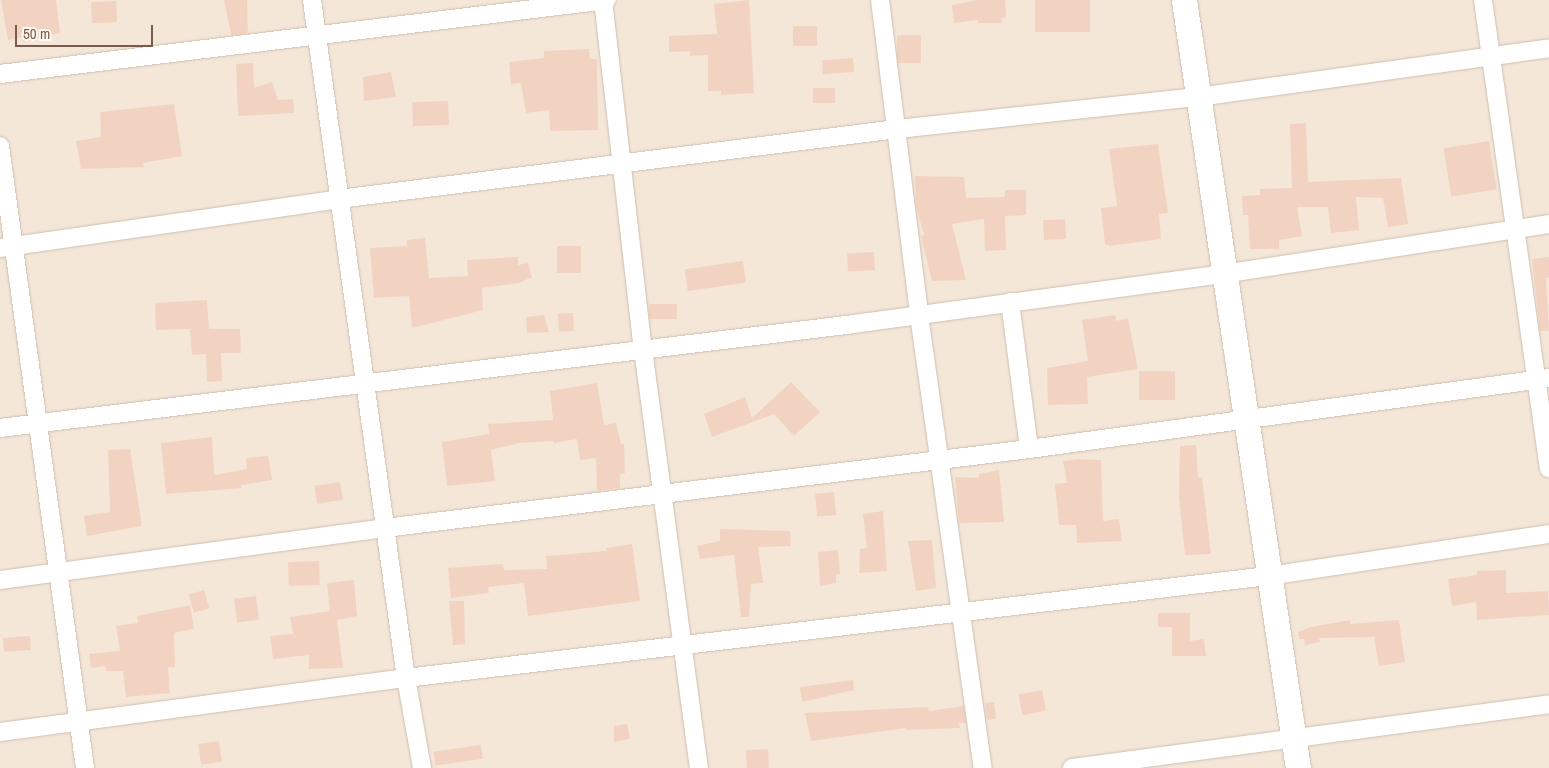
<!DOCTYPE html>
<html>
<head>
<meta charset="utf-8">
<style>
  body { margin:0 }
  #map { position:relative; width:1549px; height:768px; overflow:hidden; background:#fdf5ea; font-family:"Archivo Narrow",sans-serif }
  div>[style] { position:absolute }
  .residential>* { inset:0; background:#f4e7d8; transform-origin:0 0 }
  .building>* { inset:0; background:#f2d3c1; transform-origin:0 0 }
  .roads { filter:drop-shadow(0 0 1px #cfbdae) drop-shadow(0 0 1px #cfbdae) }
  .street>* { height:18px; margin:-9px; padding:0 9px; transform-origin:9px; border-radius:9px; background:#fff }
  .secondary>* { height:25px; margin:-12.5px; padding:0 12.5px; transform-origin:12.5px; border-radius:12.5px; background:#fff }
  span { translate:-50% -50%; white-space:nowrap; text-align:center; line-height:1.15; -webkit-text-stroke:4px #fff9f1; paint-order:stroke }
  .scale { position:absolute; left:15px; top:25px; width:138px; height:22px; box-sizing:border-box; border:2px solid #785b4c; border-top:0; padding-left:6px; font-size:15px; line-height:18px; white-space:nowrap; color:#785b4c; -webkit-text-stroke:4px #fff9f1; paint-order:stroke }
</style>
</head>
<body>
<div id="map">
  <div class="residential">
    <div style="left:0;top:0;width:1549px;height:768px"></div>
  </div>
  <div class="building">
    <div style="clip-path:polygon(1px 0,56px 0,60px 33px,23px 42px,22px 37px,8px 40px)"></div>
    <div style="clip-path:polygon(224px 0,247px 0,248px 33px,231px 35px)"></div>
    <div style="clip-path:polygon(749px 0,754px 93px,721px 95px,721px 91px,708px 91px,708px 55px,690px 56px,690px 51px,669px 52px,669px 36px,717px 34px,714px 4px)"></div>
    <div style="clip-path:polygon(977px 0,1005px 0,1006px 17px,1001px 18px,1002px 23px,978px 23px,978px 20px,954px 23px,952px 5px)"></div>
    <div style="left:1035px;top:0;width:55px;height:32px"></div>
    <div style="left:116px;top:1px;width:21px;height:25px;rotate:87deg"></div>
    <div style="left:817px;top:26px;width:20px;height:24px;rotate:90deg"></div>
    <div style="left:897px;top:35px;width:24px;height:28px"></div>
    <div style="clip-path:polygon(589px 49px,590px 59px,597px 59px,598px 130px,550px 131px,549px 110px,526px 113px,521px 83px,511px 84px,509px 62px,544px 58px,544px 51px)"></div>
    <div style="left:853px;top:58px;width:14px;height:31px;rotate:86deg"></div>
    <div style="clip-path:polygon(253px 63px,254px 88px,272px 82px,278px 100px,293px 99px,294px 113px,238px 116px,236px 64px)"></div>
    <div style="clip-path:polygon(391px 72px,396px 97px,364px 101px,363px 77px)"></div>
    <div style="left:813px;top:88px;width:22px;height:15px"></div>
    <div style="left:448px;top:101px;width:24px;height:36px;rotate:88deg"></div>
    <div style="clip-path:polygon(174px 104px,182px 156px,143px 163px,144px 167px,81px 169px,76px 141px,101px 137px,100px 112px)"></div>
    <div style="clip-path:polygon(1306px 123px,1308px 182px,1401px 178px,1408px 224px,1388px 227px,1383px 198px,1356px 197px,1359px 230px,1331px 233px,1328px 207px,1297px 207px,1302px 236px,1279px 240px,1279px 249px,1250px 249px,1248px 215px,1243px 215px,1242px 196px,1260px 195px,1260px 189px,1292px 188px,1290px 124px)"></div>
    <div style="left:1489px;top:141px;width:49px;height:46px;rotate:81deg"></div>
    <div style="clip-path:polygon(1158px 144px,1168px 213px,1159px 214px,1161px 239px,1109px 246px,1105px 244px,1101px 208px,1117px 206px,1109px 149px)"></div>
    <div style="clip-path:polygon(915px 176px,964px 177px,966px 198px,1005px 197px,1005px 190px,1026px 190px,1026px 215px,1005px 216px,1006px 250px,985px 251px,984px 219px,952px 224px,966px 280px,932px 281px,921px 236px,924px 235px,916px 206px)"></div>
    <div style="left:1065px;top:219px;width:20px;height:22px;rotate:87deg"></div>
    <div style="clip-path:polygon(425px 238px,429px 278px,468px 276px,467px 260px,518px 257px,518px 265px,528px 263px,532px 277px,519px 283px,482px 288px,483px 310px,412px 328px,409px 296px,374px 298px,370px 248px,407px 246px,407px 240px)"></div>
    <div style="left:557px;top:246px;width:24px;height:27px"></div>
    <div style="left:874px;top:252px;width:18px;height:27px;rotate:87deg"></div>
    <div style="clip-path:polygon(1549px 257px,1549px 278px,1546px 278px,1549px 331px,1540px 331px,1532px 259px)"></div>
    <div style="left:743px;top:261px;width:22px;height:59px;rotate:82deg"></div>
    <div style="clip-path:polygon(207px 300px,209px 329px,240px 329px,241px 353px,221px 353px,222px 381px,207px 382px,206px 354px,192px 355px,190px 329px,156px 330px,155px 303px)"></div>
    <div style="left:677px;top:304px;width:15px;height:28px;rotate:90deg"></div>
    <div style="left:573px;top:313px;width:18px;height:15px;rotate:87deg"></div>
    <div style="clip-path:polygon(544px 315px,549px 332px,527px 333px,526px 317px)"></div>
    <div style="clip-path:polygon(1115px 315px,1116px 321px,1128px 318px,1138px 369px,1087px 377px,1088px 404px,1048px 405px,1047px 368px,1088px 361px,1082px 320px)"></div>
    <div style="left:1175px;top:371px;width:29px;height:36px;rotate:90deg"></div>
    <div style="clip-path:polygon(791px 382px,820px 412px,794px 436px,774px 414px,712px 437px,704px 414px,745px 397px,752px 418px)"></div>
    <div style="clip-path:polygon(597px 383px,604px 425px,616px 423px,621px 444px,624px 444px,625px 473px,620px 474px,620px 488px,597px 491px,596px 458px,580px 460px,577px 439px,554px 443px,553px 441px,519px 443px,491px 450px,495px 481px,447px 486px,442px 442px,489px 434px,488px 424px,553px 420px,550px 391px)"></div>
    <div style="clip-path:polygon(212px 437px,214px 475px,247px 469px,246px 458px,268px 456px,272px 480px,241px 485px,242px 488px,166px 494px,161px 443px)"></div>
    <div style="clip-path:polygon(1196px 445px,1198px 477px,1202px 477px,1211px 554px,1185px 555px,1179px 498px,1180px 446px)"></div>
    <div style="clip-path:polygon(130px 449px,142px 526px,87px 536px,84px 516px,110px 512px,108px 450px)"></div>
    <div style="clip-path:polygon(1078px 459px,1101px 460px,1103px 521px,1119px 519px,1122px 541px,1077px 543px,1076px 525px,1059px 525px,1055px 484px,1067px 483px,1063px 461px)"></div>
    <div style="clip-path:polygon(999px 470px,1004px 522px,959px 523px,955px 477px,979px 478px,979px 474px)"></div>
    <div style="left:340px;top:482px;width:18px;height:26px;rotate:81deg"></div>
    <div style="left:834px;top:492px;width:23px;height:19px;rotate:85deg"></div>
    <div style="clip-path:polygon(883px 511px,887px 571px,859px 573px,860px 549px,867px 548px,863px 514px)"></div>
    <div style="clip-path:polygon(720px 529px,790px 531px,791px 546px,758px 547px,763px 583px,751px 584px,749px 617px,741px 617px,734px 555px,700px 559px,697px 546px,720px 541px)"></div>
    <div style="clip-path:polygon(932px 540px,936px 588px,916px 591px,908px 541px)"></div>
    <div style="clip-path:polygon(632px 544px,640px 601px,528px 616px,524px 583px,488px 587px,489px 593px,451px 598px,448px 568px,503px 564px,504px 570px,547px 569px,546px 556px,607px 551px,606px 548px)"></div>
    <div style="clip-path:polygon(838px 550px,840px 574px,836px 574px,836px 583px,820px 586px,818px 552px)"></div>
    <div style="left:319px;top:561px;width:24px;height:31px;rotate:88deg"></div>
    <div style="clip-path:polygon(1506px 570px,1506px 593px,1548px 591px,1549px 615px,1477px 620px,1476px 602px,1452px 606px,1448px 579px,1477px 575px,1477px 571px)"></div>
    <div style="clip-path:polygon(354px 580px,357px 616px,337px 620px,343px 668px,309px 669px,309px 655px,273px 659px,270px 636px,293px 634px,290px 617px,330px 611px,327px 583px)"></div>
    <div style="left:204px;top:590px;width:19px;height:16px;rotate:74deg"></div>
    <div style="left:256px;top:596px;width:24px;height:22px;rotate:83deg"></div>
    <div style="clip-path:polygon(449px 601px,464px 601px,465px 644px,453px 645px)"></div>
    <div style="clip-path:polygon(190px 605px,194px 629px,174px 633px,175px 667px,168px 667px,170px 693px,126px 697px,123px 671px,106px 671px,106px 666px,91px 668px,89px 654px,120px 651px,116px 626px,138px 623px,137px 616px)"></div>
    <div style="clip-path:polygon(1158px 613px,1190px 613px,1190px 641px,1204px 639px,1206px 656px,1172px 656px,1172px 627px,1158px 627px)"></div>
    <div style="clip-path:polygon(1350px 620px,1350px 624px,1399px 620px,1405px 662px,1379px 666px,1374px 637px,1319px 638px,1320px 642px,1305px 645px,1304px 639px,1299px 639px,1298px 632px,1311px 627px)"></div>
    <div style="left:30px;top:636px;width:14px;height:27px;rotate:86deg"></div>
    <div style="clip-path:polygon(853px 680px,854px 690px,802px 702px,800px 687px)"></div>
    <div style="left:1042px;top:690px;width:21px;height:24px;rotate:79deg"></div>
    <div style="left:994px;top:702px;width:17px;height:9px;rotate:83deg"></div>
    <div style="clip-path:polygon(964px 706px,966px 723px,959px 723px,960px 728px,906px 730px,906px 728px,811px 741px,805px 713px,928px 707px,929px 711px)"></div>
    <div style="clip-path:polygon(627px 724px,630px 739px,614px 742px,614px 726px)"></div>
    <div style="left:219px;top:741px;width:21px;height:21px;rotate:82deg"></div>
    <div style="left:481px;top:745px;width:14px;height:48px;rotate:82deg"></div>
    <div style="left:768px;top:749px;width:19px;height:22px;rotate:87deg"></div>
  </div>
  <div class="roads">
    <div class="street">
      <div style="left:312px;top:0;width:684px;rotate:82.11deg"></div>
      <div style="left:406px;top:678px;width:91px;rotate:79.9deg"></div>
      <div style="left:603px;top:0;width:351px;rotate:83.5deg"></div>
      <div style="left:643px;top:349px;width:423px;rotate:82.4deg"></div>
      <div style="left:880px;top:0;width:317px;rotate:82.9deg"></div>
      <div style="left:919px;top:315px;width:457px;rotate:82deg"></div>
      <div style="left:1483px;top:0;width:473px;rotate:82deg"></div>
      <div style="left:0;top:74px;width:611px;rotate:-6.95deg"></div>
      <div style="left:0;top:146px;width:628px;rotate:82.22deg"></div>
      <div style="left:0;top:248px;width:343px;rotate:-8.2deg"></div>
      <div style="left:339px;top:199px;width:562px;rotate:-7.15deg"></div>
      <div style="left:897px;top:129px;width:303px;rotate:-6.1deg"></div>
      <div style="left:1198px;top:97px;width:354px;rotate:-7.9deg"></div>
      <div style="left:1010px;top:302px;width:148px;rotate:82.6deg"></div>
      <div style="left:0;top:428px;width:860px;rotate:-6.94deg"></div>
      <div style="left:854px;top:324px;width:372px;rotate:-7.7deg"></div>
      <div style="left:1223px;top:274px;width:330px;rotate:-8.7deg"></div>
      <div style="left:0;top:580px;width:388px;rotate:-7.7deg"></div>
      <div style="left:385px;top:528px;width:649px;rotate:-6.99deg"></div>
      <div style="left:1029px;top:449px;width:525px;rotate:-7.77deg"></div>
      <div style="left:0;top:732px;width:410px;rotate:-7.6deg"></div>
      <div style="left:406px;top:678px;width:868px;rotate:-6.75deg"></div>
      <div style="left:1268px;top:576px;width:284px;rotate:-8.5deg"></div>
      <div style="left:1072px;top:768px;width:481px;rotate:-7.6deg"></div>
    </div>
    <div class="secondary">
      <div style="left:1184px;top:0;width:776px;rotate:81.56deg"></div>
    </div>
  </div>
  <div class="scale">50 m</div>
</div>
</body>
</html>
